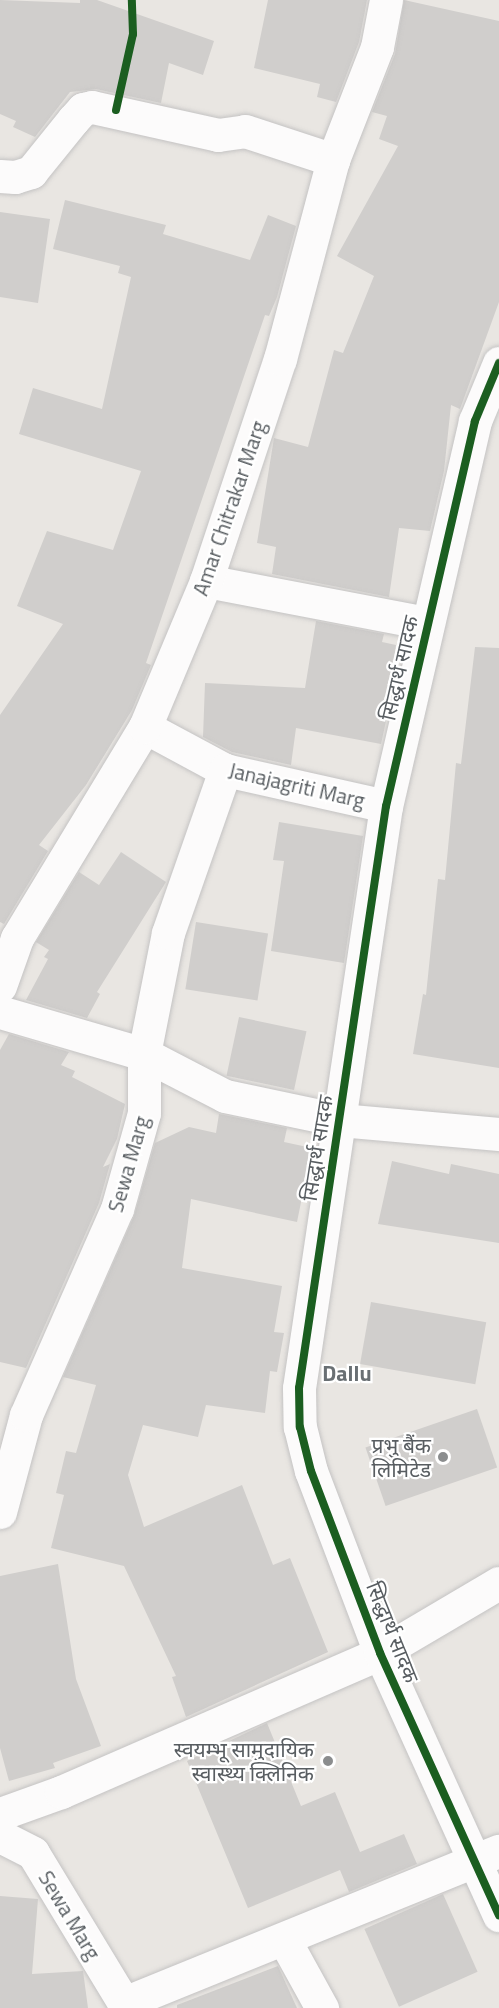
<!DOCTYPE html>
<html>
<head>
<meta charset="utf-8">
<style>
  body { margin:0 }
  #map { position:relative; width:499px; height:2008px; overflow:hidden; background:#e9e6e2; font-family:"Titillium Web","Noto Sans Devanagari",sans-serif }
  div>[style] { position:absolute }
  .building>* { inset:0; background:#d0cecc; transform-origin:0 0 }
  .roads { filter:drop-shadow(0 0 2px #c4c3c3) drop-shadow(0 0 2px #c4c3c3) }
  .minor>* { height:33px; margin:-16.5px; padding:0 16.5px; transform-origin:16.5px; border-radius:16.5px; background:#fcfbfb }
  .cycleway>* { height:8px; margin:-4px; padding:0 4px; transform-origin:4px; border-radius:4px; background:#1b5e20 }
  .dots>* { width:16px; height:16px; translate:-50% -50%; box-sizing:border-box; border:3px solid #fff; border-radius:50% }
  span { translate:-50% -50%; white-space:nowrap; text-align:center; line-height:1.15; -webkit-text-stroke:4.5px #fff; paint-order:stroke }
  .street-label { font-size:21px; color:#585d61 }
  .poi-label { font-size:21px; color:#585d61 }
  .right { translate:-100% -50%; text-align:right }
  .neighbourhood-label { font-size:22px; color:#696f73; font-weight:700 }
</style>
</head>
<body>
<div id="map">
  <div class="building">
    <div style="clip-path:polygon(0 0,80px 3px,80px 0,97px 0,214px 41px,203px 75px,169px 63px,161px 103px,96px 89px,70px 92px,35px 137px,13px 127px,16px 121px,0 114px)"></div>
    <div style="clip-path:polygon(268px 0,367px 0,359px 42px,336px 102px,317px 97px,320px 84px,254px 68px)"></div>
    <div style="clip-path:polygon(404px 0,499px 21px,499px 302px,460px 409px,451px 405px,444px 471px,430px 531px,399px 528px,389px 597px,272px 574px,276px 547px,257px 543px,274px 438px,308px 447px,334px 350px,343px 353px,374px 276px,337px 256px,398px 146px,379px 139px,387px 116px,372px 112px,395px 54px)"></div>
    <div style="clip-path:polygon(65px 200px,166px 225px,163px 234px,250px 260px,268px 215px,296px 226px,277px 297px,269px 316px,265px 315px,146px 663px,151px 665px,132px 710px,86px 785px,39px 845px,48px 851px,4px 924px,0 922px,0 715px,63px 624px,17px 606px,47px 531px,113px 550px,141px 471px,19px 434px,33px 388px,102px 409px,131px 277px,118px 273px,120px 266px,53px 249px)"></div>
    <div style="clip-path:polygon(0 212px,50px 219px,38px 303px,0 297px)"></div>
    <div style="clip-path:polygon(316px 621px,384px 634px,382px 642px,396px 645px,387px 703px,390px 703px,381px 744px,296px 728px,291px 765px,232px 752px,203px 737px,205px 683px,305px 688px)"></div>
    <div style="clip-path:polygon(475px 647px,499px 648px,499px 1068px,413px 1054px,423px 994px,426px 995px,438px 879px,445px 880px,456px 763px,461px 764px)"></div>
    <div style="clip-path:polygon(279px 822px,363px 836px,344px 963px,271px 951px,284px 861px,273px 860px)"></div>
    <div style="clip-path:polygon(121px 852px,166px 882px,97px 992px,100px 994px,87px 1018px,26px 1000px,48px 959px,44px 957px,49px 950px,36px 942px,79px 872px,99px 885px)"></div>
    <div style="left:196px;top:922px;width:73px;height:68px;rotate:9deg"></div>
    <div style="left:239px;top:1017px;width:69px;height:60px;rotate:12deg"></div>
    <div style="clip-path:polygon(9px 1034px,69px 1052px,61px 1065px,75px 1071px,72px 1077px,125px 1104px,117px 1139px,103px 1167px,110px 1164px,99px 1203px,26px 1368px,0 1362px,0 1050px)"></div>
    <div style="clip-path:polygon(219px 1114px,287px 1128px,284px 1142px,312px 1148px,297px 1222px,191px 1199px,182px 1268px,282px 1286px,274px 1332px,284px 1333px,277px 1372px,270px 1371px,265px 1413px,206px 1405px,198px 1437px,143px 1425px,128px 1475px,144px 1527px,242px 1485px,273px 1565px,290px 1558px,328px 1652px,186px 1717px,172px 1677px,176px 1676px,124px 1566px,51px 1548px,64px 1495px,56px 1493px,66px 1451px,76px 1453px,96px 1385px,63px 1377px,134px 1216px,155px 1143px,189px 1127px,216px 1133px)"></div>
    <div style="clip-path:polygon(392px 1161px,449px 1174px,451px 1164px,499px 1174px,499px 1243px,378px 1224px)"></div>
    <div style="left:371px;top:1302px;width:117px;height:63px;rotate:10deg"></div>
    <div style="left:477px;top:1409px;width:62px;height:118px;rotate:71deg"></div>
    <div style="clip-path:polygon(58px 1564px,76px 1679px,101px 1746px,53px 1763px,55px 1768px,9px 1781px,0 1748px,0 1576px)"></div>
    <div style="clip-path:polygon(267px 1723px,301px 1806px,335px 1792px,360px 1852px,404px 1834px,417px 1864px,349px 1892px,340px 1870px,248px 1908px,187px 1761px)"></div>
    <div style="left:443px;top:1894px;width:85px;height:86px;rotate:66deg"></div>
    <div style="clip-path:polygon(0 1896px,38px 1899px,32px 1974px,83px 1971px,88px 2008px,0 2008px)"></div>
    <div style="clip-path:polygon(278px 1966px,297px 2008px,177px 2008px,177px 2005px)"></div>
  </div>
  <div class="roads">
    <div class="minor">
      <div style="left:0;top:176px;width:15px;rotate:4deg"></div>
      <div style="left:15px;top:177px;width:17px;rotate:-17deg"></div>
      <div style="left:31px;top:172px;width:67px;rotate:-51.1deg"></div>
      <div style="left:73px;top:120px;width:15px;rotate:-48deg"></div>
      <div style="left:83px;top:109px;width:9px;rotate:-13deg"></div>
      <div style="left:92px;top:107px;width:129px;rotate:12.5deg"></div>
      <div style="left:218px;top:135px;width:27px;rotate:-8deg"></div>
      <div style="left:245px;top:131px;width:93px;rotate:18.2deg"></div>
      <div style="left:499px;top:363px;width:63px;rotate:112.5deg"></div>
      <div style="left:475px;top:421px;width:395px;rotate:103deg"></div>
      <div style="left:386px;top:806px;width:588px;rotate:98.5deg"></div>
      <div style="left:299px;top:1388px;width:39px;rotate:89deg"></div>
      <div style="left:300px;top:1427px;width:45px;rotate:76deg"></div>
      <div style="left:311px;top:1471px;width:195px;rotate:69.2deg"></div>
      <div style="left:380px;top:1653px;width:288px;rotate:65.6deg"></div>
      <div style="left:206px;top:581px;width:225px;rotate:10.8deg"></div>
      <div style="left:145px;top:727px;width:91px;rotate:28.3deg"></div>
      <div style="left:225px;top:770px;width:165px;rotate:12.6deg"></div>
      <div style="left:0;top:986px;width:51px;rotate:-70.5deg"></div>
      <div style="left:17px;top:938px;width:247px;rotate:-58.8deg"></div>
      <div style="left:145px;top:727px;width:158px;rotate:-67.3deg"></div>
      <div style="left:206px;top:581px;width:234px;rotate:-71.6deg"></div>
      <div style="left:280px;top:359px;width:206px;rotate:-75.1deg"></div>
      <div style="left:333px;top:160px;width:121px;rotate:-68.7deg"></div>
      <div style="left:377px;top:47px;width:48px;rotate:-79.2deg"></div>
      <div style="left:0;top:1012px;width:150px;rotate:16.3deg"></div>
      <div style="left:144px;top:1054px;width:91px;rotate:27.4deg"></div>
      <div style="left:225px;top:1096px;width:116px;rotate:11.9deg"></div>
      <div style="left:339px;top:1120px;width:161px;rotate:5deg"></div>
      <div style="left:0;top:1512px;width:100px;rotate:-75deg"></div>
      <div style="left:26px;top:1415px;width:225px;rotate:-66.2deg"></div>
      <div style="left:117px;top:1209px;width:100px;rotate:-74.3deg"></div>
      <div style="left:144px;top:1113px;width:59px;rotate:-90deg"></div>
      <div style="left:144px;top:1054px;width:123px;rotate:-78.8deg"></div>
      <div style="left:168px;top:933px;width:173px;rotate:-70.7deg"></div>
      <div style="left:0;top:1814px;width:65px;rotate:-19.8deg"></div>
      <div style="left:61px;top:1792px;width:348px;rotate:-23.5deg"></div>
      <div style="left:380px;top:1653px;width:138px;rotate:-30.5deg"></div>
      <div style="left:0;top:1836px;width:37px;rotate:27deg"></div>
      <div style="left:33px;top:1853px;width:181px;rotate:58.8deg"></div>
      <div style="left:285px;top:1941px;width:77px;rotate:61.1deg"></div>
      <div style="left:124px;top:2003px;width:405px;rotate:-22.1deg"></div>
    </div>
  </div>
  <div class="cycleway">
    <div style="left:116px;top:110px;width:78px;rotate:-77.4deg"></div>
    <div style="left:133px;top:34px;width:34px;rotate:-92deg"></div>
    <div style="left:499px;top:363px;width:63px;rotate:112.5deg"></div>
    <div style="left:475px;top:421px;width:395px;rotate:103deg"></div>
    <div style="left:386px;top:806px;width:588px;rotate:98.5deg"></div>
    <div style="left:299px;top:1388px;width:39px;rotate:89deg"></div>
    <div style="left:300px;top:1427px;width:45px;rotate:76deg"></div>
    <div style="left:311px;top:1471px;width:195px;rotate:69.2deg"></div>
    <div style="left:380px;top:1653px;width:288px;rotate:65.6deg"></div>
  </div>
  <div class="dots">
    <div style="left:443px;top:1457px;background:#8b8d8e"></div>
    <div style="left:328px;top:1761px;background:#8b8d8e"></div>
  </div>
  <div class="street-label">
    <span style="left:229px;top:508px;rotate:-71deg">Amar Chitrakar Marg</span>
    <span style="left:399px;top:668px;rotate:-77deg">सिद्धार्थ सादक</span>
    <span style="left:297px;top:785px;rotate:13deg">Janajagriti Marg</span>
    <span style="left:317px;top:1148px;rotate:-81deg">सिद्धार्थ सादक</span>
    <span style="left:128px;top:1164px;rotate:-74deg">Sewa Marg</span>
    <span style="left:393px;top:1632px;rotate:68deg">सिद्धार्थ सादक</span>
    <span style="left:70px;top:1915px;rotate:59deg">Sewa Marg</span>
  </div>
  <div class="poi-label">
    <span class="right" style="left:431px;top:1457px">प्रभु बैंक<br>लिमिटेड</span>
    <span class="right" style="left:314px;top:1761px">स्वयम्भू सामुदायिक<br>स्वास्थ्य क्लिनिक</span>
  </div>
  <div class="neighbourhood-label">
    <span style="left:347px;top:1374px">Dallu</span>
  </div>
</div>
</body>
</html>
